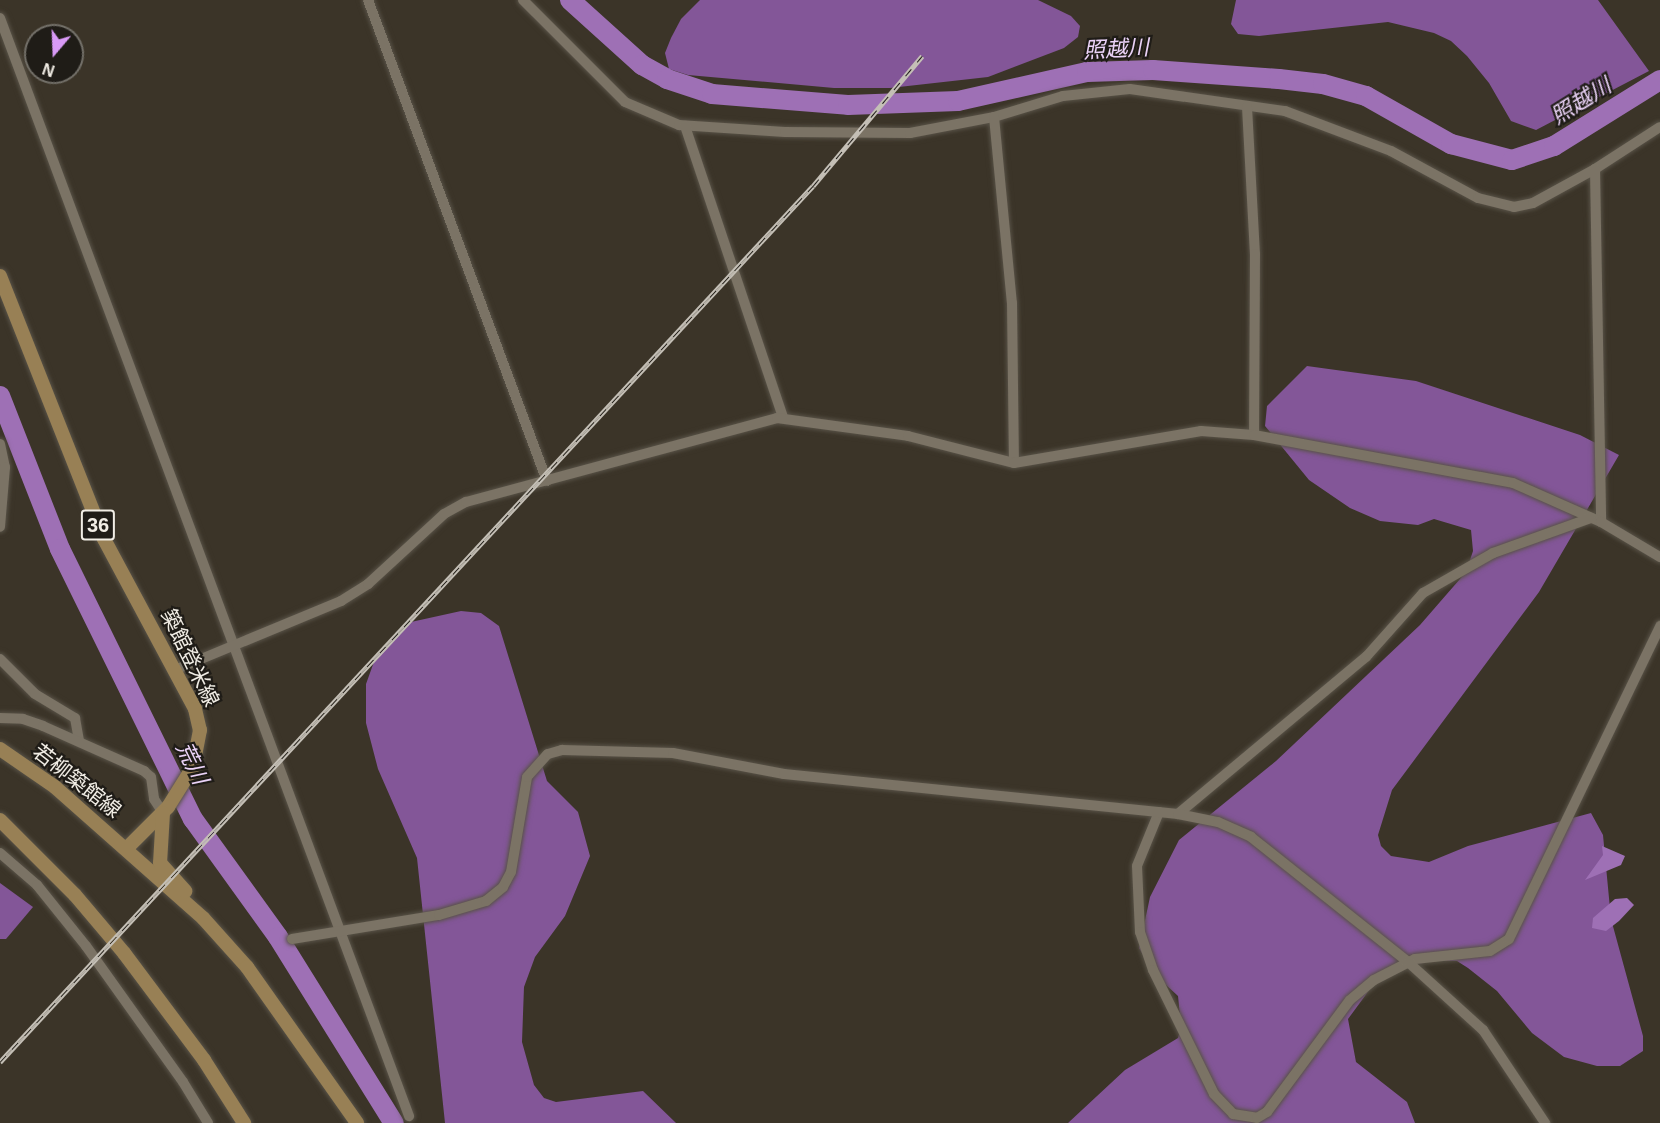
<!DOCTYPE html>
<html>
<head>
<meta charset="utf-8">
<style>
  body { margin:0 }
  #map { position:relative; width:1660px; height:1123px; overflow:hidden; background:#3b3428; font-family:Arial,"Noto Sans JP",sans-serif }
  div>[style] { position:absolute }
  .forest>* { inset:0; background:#835698 }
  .water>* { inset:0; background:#9e70b5 }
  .river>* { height:20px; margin:-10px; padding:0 10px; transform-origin:10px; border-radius:10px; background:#9e70b5 }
  .roads { filter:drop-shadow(0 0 2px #585247) drop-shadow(0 0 2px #585247) }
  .minor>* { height:10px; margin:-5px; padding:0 5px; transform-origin:5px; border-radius:5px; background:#7b7365 }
  .major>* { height:14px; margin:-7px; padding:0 7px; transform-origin:7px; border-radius:7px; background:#988055 }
  .rail>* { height:5px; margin-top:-2.5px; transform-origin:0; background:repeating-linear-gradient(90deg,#1f1c17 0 9px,#c4bfb6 0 18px); box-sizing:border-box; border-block:2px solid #c4bfb6 }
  span { translate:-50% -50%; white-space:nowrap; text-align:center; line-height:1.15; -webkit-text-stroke:4.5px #1f1c17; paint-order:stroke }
  .shield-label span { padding:2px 4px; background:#1f1c17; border:2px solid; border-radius:4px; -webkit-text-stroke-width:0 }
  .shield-label { font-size:20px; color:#f1ede5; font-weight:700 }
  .street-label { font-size:21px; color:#f1ede5 }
  .water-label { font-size:22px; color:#ebd3f8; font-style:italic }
  .north { position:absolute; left:24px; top:24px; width:60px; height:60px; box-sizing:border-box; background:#1f1c17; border:2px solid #737069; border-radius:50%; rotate:199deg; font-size:16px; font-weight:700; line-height:24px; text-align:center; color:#f1ede5 }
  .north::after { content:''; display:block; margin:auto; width:21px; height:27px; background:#d99af7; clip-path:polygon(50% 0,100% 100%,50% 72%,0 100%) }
</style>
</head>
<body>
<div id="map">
  <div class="forest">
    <div style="clip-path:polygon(700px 0,1038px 0,1071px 16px,1080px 26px,1078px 37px,1064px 48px,988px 77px,890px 88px,834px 88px,688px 75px,669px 69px,665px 53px,671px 38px,681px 19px)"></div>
    <div style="clip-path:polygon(1236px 0,1598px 0,1649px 71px,1536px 130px,1511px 121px,1489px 83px,1467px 56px,1451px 41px,1434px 33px,1388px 22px,1259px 36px,1238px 34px,1231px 24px)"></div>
    <div style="clip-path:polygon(1307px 366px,1416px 381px,1580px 435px,1619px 455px,1539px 592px,1392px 790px,1378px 835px,1381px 846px,1391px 856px,1429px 862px,1468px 846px,1591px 813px,1603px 835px,1611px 919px,1643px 1036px,1643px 1051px,1620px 1066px,1597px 1066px,1564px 1057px,1532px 1033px,1497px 991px,1468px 968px,1457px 961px,1429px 961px,1394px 972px,1373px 985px,1348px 1019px,1356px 1062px,1407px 1102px,1415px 1123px,1068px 1123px,1125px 1070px,1178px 1038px,1181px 1027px,1178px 996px,1154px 974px,1139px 948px,1150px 897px,1179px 840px,1276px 761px,1420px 625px,1466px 572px,1473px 551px,1471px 530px,1434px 519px,1418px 525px,1380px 521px,1350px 508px,1309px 480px,1265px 426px,1267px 406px)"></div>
    <div style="clip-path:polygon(461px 611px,481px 613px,499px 626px,547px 781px,578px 812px,590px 856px,565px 916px,535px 957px,524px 987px,522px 1042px,534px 1085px,544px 1098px,556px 1102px,643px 1091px,676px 1123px,445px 1123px,417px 858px,378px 769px,366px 723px,366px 684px,375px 659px,411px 622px)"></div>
    <div style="clip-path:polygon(0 883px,33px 907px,6px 939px,0 939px)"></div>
  </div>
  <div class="water">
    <div style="clip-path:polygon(1602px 846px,1625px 856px,1621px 865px,1585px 880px,1603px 855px)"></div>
    <div style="clip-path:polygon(1627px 898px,1634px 905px,1619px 921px,1606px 931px,1592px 928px,1593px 918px,1601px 911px,1615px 899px)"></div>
  </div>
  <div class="river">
    <div style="left:570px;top:0;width:97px;rotate:42.1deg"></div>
    <div style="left:642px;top:65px;width:29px;rotate:29deg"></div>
    <div style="left:667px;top:79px;width:47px;rotate:18.4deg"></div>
    <div style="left:712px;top:94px;width:136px;rotate:4.6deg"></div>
    <div style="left:848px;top:105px;width:110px;rotate:-2.1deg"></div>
    <div style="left:958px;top:101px;width:132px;rotate:-12.7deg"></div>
    <div style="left:1087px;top:72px;width:66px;rotate:-1.7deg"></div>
    <div style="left:1153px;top:70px;width:126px;rotate:4.1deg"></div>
    <div style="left:1279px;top:79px;width:44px;rotate:6.5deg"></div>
    <div style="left:1323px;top:84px;width:45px;rotate:15.6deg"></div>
    <div style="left:1366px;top:96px;width:98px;rotate:29.5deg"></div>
    <div style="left:1451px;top:144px;width:63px;rotate:14.7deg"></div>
    <div style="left:1512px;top:160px;width:44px;rotate:-18.4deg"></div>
    <div style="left:1554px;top:146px;width:125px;rotate:-31.9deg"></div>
    <div style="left:0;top:396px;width:164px;rotate:68.6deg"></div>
    <div style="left:60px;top:549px;width:301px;rotate:63.8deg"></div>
    <div style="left:193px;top:819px;width:145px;rotate:54.2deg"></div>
    <div style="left:278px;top:937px;width:219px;rotate:58.1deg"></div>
  </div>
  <div class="roads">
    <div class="minor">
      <div style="left:368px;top:0;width:513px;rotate:69.59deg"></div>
      <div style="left:523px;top:0;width:144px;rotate:45deg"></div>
      <div style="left:625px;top:102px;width:59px;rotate:23.1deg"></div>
      <div style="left:679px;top:125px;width:106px;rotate:3.8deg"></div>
      <div style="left:785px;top:132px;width:125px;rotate:0.5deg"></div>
      <div style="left:910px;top:133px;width:86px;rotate:-10.8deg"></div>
      <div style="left:994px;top:117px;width:72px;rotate:-16.9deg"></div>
      <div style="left:1063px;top:96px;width:67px;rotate:-6deg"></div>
      <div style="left:1130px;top:89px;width:157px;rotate:8.1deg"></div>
      <div style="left:1285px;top:111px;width:113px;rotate:20.7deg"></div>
      <div style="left:1391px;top:151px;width:99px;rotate:28.4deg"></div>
      <div style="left:1478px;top:198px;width:37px;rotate:14deg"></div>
      <div style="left:1514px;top:207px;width:19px;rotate:-12deg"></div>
      <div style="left:1533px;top:203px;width:71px;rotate:-28.7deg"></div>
      <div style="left:1595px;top:169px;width:77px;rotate:-32.9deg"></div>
      <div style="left:0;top:18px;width:1172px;rotate:69.57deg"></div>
      <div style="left:1247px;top:107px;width:147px;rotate:86.9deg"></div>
      <div style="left:1255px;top:254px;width:181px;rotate:90.3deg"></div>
      <div style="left:994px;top:117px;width:187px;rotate:84.5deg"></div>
      <div style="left:1012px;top:303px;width:160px;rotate:89.3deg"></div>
      <div style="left:685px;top:126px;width:308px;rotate:71.4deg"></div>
      <div style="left:1595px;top:169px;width:353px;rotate:89deg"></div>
      <div style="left:0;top:444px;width:24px;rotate:78deg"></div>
      <div style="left:5px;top:467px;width:60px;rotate:94.8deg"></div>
      <div style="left:0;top:659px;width:49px;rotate:45deg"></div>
      <div style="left:35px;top:694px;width:47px;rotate:31deg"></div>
      <div style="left:75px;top:718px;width:23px;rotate:80deg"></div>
      <div style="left:177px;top:669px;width:178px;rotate:-22.5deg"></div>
      <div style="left:341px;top:601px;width:32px;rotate:-32deg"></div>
      <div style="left:368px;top:584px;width:103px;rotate:-42.6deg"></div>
      <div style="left:444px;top:514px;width:25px;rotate:-29deg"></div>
      <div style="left:466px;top:502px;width:322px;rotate:-15.1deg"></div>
      <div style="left:777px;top:418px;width:132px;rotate:7.8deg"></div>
      <div style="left:908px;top:436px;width:109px;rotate:14.3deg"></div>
      <div style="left:1014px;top:463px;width:190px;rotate:-9.7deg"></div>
      <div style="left:1201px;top:431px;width:53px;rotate:4.3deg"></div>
      <div style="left:1254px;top:435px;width:263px;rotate:10.5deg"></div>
      <div style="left:1513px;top:483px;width:96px;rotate:23.9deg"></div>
      <div style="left:1601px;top:522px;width:69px;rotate:30.7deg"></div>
      <div style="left:0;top:718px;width:23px;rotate:2deg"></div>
      <div style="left:23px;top:719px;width:21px;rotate:19deg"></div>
      <div style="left:43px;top:726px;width:111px;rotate:24deg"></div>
      <div style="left:144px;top:771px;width:9px;rotate:41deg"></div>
      <div style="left:151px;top:777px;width:22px;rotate:82deg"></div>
      <div style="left:154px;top:799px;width:17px;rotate:57deg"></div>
      <div style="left:1159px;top:812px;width:58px;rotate:112.2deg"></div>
      <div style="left:1137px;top:866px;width:66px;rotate:87.4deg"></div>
      <div style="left:1140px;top:932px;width:40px;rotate:71.1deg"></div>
      <div style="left:1153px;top:970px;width:138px;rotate:63.8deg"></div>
      <div style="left:1214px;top:1094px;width:28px;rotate:46deg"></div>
      <div style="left:1233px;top:1114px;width:24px;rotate:9deg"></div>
      <div style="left:1257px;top:1118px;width:12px;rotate:-31deg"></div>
      <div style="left:1267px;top:1112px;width:139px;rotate:-53.5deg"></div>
      <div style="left:1350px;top:1000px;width:31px;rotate:-40deg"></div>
      <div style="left:1374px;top:980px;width:46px;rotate:-27.1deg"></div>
      <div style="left:1415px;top:959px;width:75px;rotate:-6.1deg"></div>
      <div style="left:1490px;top:951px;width:22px;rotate:-32deg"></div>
      <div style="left:1509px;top:939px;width:348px;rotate:-64.2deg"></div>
      <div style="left:1178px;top:814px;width:245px;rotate:-39.9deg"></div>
      <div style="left:1366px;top:657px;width:86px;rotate:-48.3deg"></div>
      <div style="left:1423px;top:593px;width:81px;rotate:-29.7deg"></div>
      <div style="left:1493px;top:553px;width:104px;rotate:-19.7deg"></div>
      <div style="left:0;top:853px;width:49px;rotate:40.9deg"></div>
      <div style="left:37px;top:885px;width:78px;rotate:51.2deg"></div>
      <div style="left:86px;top:946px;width:167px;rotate:54.5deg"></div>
      <div style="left:183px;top:1082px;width:48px;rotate:58.6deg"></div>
      <div style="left:292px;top:939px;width:149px;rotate:-9.3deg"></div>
      <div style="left:439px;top:915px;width:49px;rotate:-16.6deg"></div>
      <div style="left:486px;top:901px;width:22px;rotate:-39deg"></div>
      <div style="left:503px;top:887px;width:17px;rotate:-62deg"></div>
      <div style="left:511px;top:872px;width:96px;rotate:-80.4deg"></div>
      <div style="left:527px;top:777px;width:31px;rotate:-48deg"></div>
      <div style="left:548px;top:754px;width:15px;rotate:-16deg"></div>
      <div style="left:562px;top:750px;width:111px;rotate:1.5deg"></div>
      <div style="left:673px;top:753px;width:113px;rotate:10.7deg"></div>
      <div style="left:784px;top:774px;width:396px;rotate:5.8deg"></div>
      <div style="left:1178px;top:814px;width:41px;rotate:11.3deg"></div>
      <div style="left:1218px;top:822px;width:36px;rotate:24deg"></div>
      <div style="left:1251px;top:837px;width:201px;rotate:38.5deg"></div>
      <div style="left:1408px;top:962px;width:101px;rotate:42.2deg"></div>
      <div style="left:1483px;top:1030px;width:112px;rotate:56.3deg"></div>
    </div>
    <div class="major">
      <div style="left:0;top:276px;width:283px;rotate:68.4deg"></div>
      <div style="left:104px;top:539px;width:193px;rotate:61.8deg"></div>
      <div style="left:195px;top:709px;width:22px;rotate:77deg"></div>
      <div style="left:200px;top:730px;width:38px;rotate:101deg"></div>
      <div style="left:193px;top:767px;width:47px;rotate:122deg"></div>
      <div style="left:168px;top:807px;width:58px;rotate:135deg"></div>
      <div style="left:0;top:749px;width:67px;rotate:34.6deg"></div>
      <div style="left:55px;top:787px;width:198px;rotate:41.5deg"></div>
      <div style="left:203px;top:918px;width:66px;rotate:48.1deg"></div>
      <div style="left:247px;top:967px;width:191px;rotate:54.8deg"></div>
      <div style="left:163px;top:813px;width:50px;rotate:93.4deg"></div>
      <div style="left:160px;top:863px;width:38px;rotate:48deg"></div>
      <div style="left:0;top:820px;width:106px;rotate:45deg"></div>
      <div style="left:75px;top:895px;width:76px;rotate:49.8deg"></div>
      <div style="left:124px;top:953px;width:134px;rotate:53.2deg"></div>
      <div style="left:204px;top:1060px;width:75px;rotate:57.6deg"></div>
    </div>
  </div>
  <div class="rail">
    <div style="left:0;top:1062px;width:1195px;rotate:-47.14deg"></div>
    <div style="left:813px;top:186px;width:170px;rotate:-50deg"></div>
  </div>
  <div class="shield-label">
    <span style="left:98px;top:525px">36</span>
  </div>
  <div class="street-label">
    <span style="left:190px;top:658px;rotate:64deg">築館登米線</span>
    <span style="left:77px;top:781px;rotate:38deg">若柳築館線</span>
  </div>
  <div class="water-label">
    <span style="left:1116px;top:49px;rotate:-3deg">照越川</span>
    <span style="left:1581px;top:101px;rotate:-32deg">照越川</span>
    <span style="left:192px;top:763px;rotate:64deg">荒川</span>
  </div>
  <div class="north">N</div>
</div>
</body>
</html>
